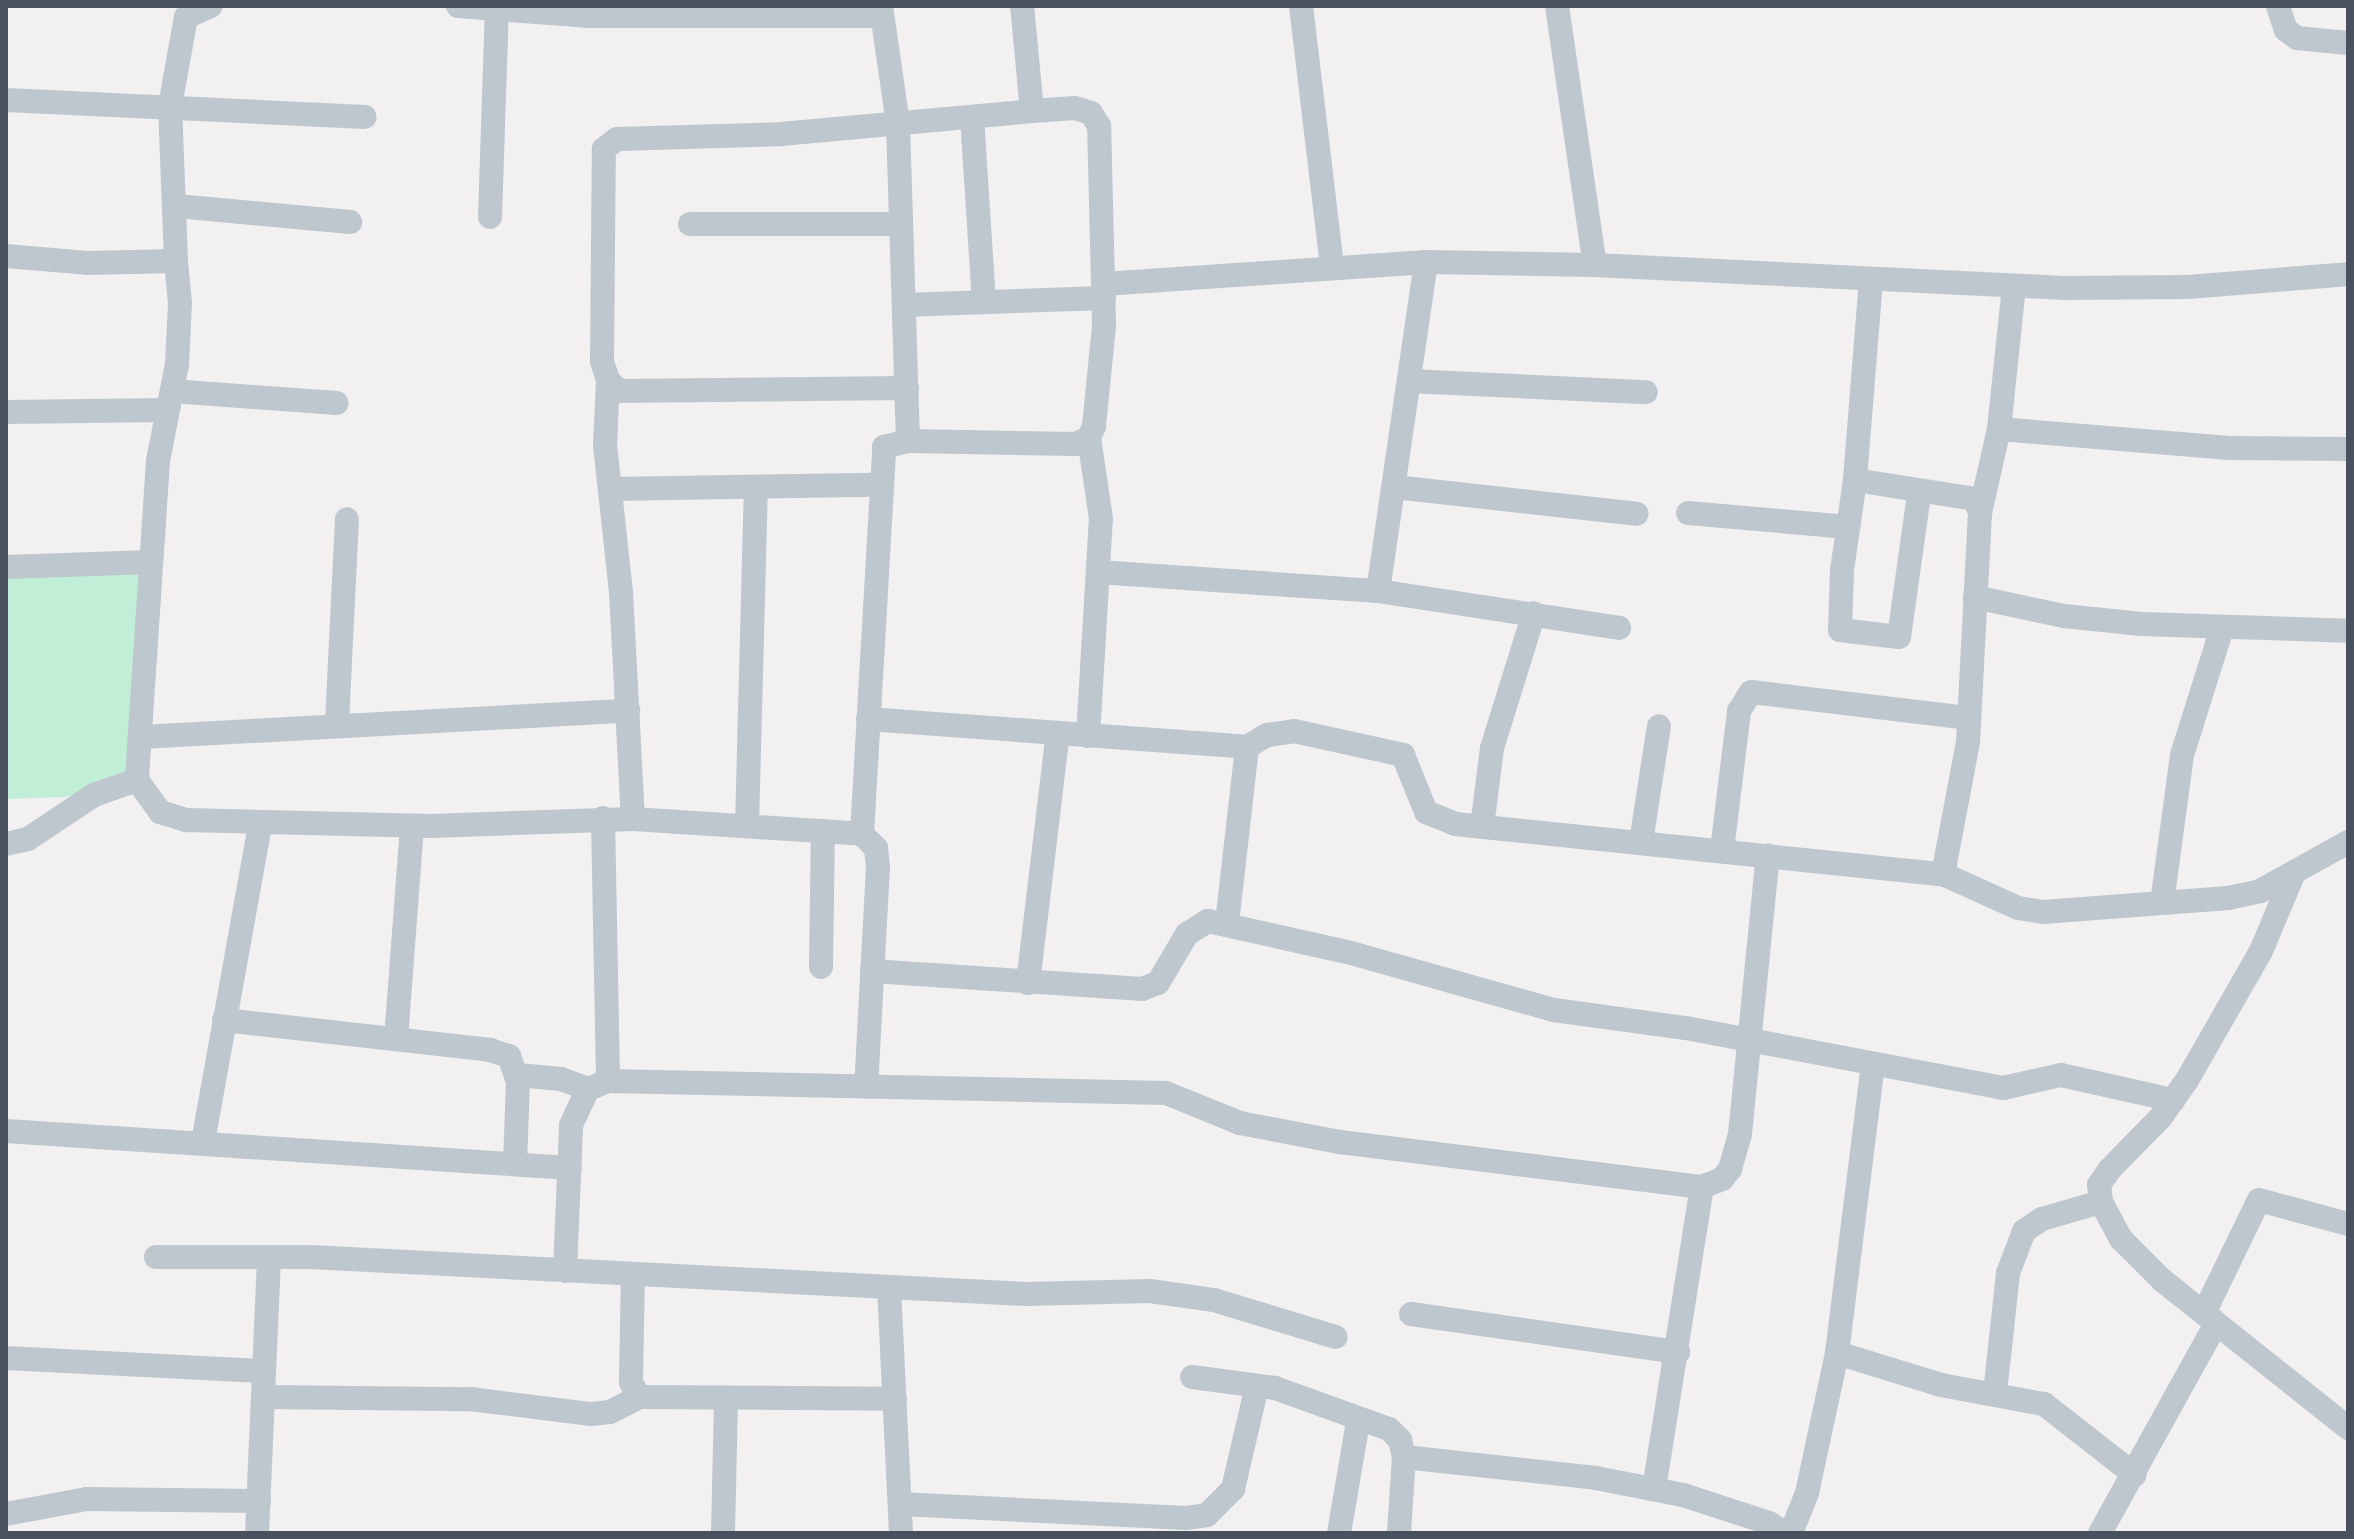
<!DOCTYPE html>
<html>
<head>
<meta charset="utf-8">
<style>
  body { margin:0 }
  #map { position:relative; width:2354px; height:1539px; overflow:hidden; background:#f2f0f0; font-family:Commissioner,sans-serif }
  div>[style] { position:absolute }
  .green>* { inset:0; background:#c1eed7 }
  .street>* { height:24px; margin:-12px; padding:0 12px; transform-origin:12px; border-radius:12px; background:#bec6ce }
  span { translate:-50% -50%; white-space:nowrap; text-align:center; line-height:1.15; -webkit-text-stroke:7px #fff; paint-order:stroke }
  .frame { position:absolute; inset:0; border:8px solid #48515d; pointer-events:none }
</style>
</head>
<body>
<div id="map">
  <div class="green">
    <div style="clip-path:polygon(6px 559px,140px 560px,135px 784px,64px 797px,6px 799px)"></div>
  </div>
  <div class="street">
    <div style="left:458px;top:6px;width:129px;rotate:4.4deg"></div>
    <div style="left:587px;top:16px;width:295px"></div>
    <div style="left:881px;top:6px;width:119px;rotate:81.8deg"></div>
    <div style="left:898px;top:124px;width:317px;rotate:88.2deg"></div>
    <div style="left:1301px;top:6px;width:262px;rotate:83.2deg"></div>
    <div style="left:1557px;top:6px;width:262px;rotate:81.7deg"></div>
    <div style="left:2278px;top:6px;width:25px;rotate:72deg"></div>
    <div style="left:2286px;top:30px;width:14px;rotate:36deg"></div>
    <div style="left:2297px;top:38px;width:51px;rotate:5.6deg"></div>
    <div style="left:6px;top:100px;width:359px;rotate:2.7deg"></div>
    <div style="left:972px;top:117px;width:185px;rotate:86.3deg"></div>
    <div style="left:177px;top:206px;width:174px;rotate:5.3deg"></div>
    <div style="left:490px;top:217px;width:211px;rotate:-88.1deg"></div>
    <div style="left:690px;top:224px;width:211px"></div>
    <div style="left:6px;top:256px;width:81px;rotate:4.9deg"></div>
    <div style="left:87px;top:263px;width:89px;rotate:-1.3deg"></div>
    <div style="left:176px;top:261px;width:42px;rotate:84.6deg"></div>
    <div style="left:180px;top:303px;width:61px;rotate:92.8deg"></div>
    <div style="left:177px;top:364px;width:99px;rotate:101.1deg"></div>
    <div style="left:158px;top:461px;width:320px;rotate:93.8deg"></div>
    <div style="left:137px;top:780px;width:46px;rotate:160.8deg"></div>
    <div style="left:94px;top:795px;width:79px;rotate:146.3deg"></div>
    <div style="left:28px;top:839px;width:23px;rotate:167deg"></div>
    <div style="left:176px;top:261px;width:155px;rotate:-92.2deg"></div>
    <div style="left:170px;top:106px;width:90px;rotate:-79.8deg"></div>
    <div style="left:186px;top:17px;width:27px;rotate:-24deg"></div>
    <div style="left:1871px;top:280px;width:201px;rotate:94.6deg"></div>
    <div style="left:1855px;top:480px;width:121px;rotate:9deg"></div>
    <div style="left:1975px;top:499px;width:15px;rotate:70deg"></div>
    <div style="left:1980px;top:513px;width:229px;rotate:93deg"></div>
    <div style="left:1968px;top:742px;width:134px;rotate:100.7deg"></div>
    <div style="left:1104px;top:284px;width:323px;rotate:-3.9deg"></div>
    <div style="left:1426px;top:262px;width:169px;rotate:1deg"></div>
    <div style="left:1595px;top:265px;width:468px;rotate:2.8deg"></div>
    <div style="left:2062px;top:288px;width:126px;rotate:-0.5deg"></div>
    <div style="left:2188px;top:287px;width:161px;rotate:-4.6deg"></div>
    <div style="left:904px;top:305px;width:200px;rotate:-2deg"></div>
    <div style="left:608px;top:380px;width:65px;rotate:92.6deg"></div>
    <div style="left:605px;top:445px;width:148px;rotate:83.8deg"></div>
    <div style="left:621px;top:592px;width:227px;rotate:87deg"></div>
    <div style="left:1409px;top:381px;width:237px;rotate:2.7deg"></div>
    <div style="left:907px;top:388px;width:288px;rotate:179.4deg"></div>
    <div style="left:619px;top:391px;width:16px;rotate:-135deg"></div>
    <div style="left:608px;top:380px;width:20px;rotate:-108deg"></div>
    <div style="left:602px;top:361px;width:212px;rotate:-89.5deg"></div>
    <div style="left:604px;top:149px;width:16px;rotate:-38deg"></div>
    <div style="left:617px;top:139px;width:164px;rotate:-1.7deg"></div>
    <div style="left:781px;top:134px;width:252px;rotate:-5.2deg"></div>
    <div style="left:1032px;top:111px;width:105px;rotate:-95.4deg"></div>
    <div style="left:172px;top:391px;width:165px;rotate:4.2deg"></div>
    <div style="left:6px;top:412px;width:161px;rotate:-0.7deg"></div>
    <div style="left:1999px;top:429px;width:231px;rotate:4.7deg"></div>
    <div style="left:2229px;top:448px;width:119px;rotate:0.5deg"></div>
    <div style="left:1855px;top:480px;width:91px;rotate:98.2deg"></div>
    <div style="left:1842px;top:570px;width:60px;rotate:91.9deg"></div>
    <div style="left:1840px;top:630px;width:59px;rotate:6.8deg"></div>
    <div style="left:1899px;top:637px;width:144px;rotate:-82deg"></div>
    <div style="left:1394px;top:487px;width:244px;rotate:6.3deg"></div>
    <div style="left:610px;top:489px;width:269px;rotate:-0.9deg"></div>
    <div style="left:1688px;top:513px;width:161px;rotate:5deg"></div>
    <div style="left:1980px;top:513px;width:86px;rotate:-77.3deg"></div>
    <div style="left:1999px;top:429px;width:144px;rotate:-84deg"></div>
    <div style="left:6px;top:567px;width:145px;rotate:-2deg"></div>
    <div style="left:1098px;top:572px;width:281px;rotate:3.9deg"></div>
    <div style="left:1378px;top:591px;width:244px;rotate:8.7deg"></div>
    <div style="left:1378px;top:591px;width:332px;rotate:-81.7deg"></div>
    <div style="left:1975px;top:597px;width:91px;rotate:12.1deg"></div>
    <div style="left:2064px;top:616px;width:78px;rotate:5.9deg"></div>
    <div style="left:2142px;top:624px;width:206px;rotate:1.9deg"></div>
    <div style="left:868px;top:719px;width:380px;rotate:4.2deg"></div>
    <div style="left:337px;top:723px;width:204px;rotate:-87.2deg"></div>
    <div style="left:1088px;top:736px;width:217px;rotate:-86.6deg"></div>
    <div style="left:1101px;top:519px;width:82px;rotate:-98.4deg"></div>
    <div style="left:141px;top:737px;width:488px;rotate:-3.1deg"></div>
    <div style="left:137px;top:780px;width:39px;rotate:54deg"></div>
    <div style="left:160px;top:812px;width:28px;rotate:17deg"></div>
    <div style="left:187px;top:820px;width:243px;rotate:1.4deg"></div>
    <div style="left:430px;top:826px;width:203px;rotate:-2deg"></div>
    <div style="left:633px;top:819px;width:229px;rotate:3.7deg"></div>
    <div style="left:862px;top:834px;width:20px;rotate:45deg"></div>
    <div style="left:876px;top:848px;width:19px;rotate:84deg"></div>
    <div style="left:878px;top:867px;width:220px;rotate:93.1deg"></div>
    <div style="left:603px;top:818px;width:263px;rotate:88.9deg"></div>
    <div style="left:747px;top:826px;width:339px;rotate:-88.5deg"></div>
    <div style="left:1482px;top:827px;width:80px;rotate:-82.8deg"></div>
    <div style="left:1492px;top:748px;width:141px;rotate:-72.7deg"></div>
    <div style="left:862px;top:834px;width:388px;rotate:-86.7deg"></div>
    <div style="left:884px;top:447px;width:25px;rotate:-14deg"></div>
    <div style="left:908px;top:441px;width:168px;rotate:1deg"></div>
    <div style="left:1076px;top:444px;width:14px;rotate:-25deg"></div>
    <div style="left:1089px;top:438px;width:13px;rotate:-67deg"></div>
    <div style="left:1094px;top:426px;width:101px;rotate:-84.3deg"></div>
    <div style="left:1104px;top:325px;width:199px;rotate:-91.4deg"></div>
    <div style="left:1099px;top:126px;width:15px;rotate:-122deg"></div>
    <div style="left:1091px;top:113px;width:17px;rotate:-163deg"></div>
    <div style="left:1075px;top:108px;width:43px;rotate:176deg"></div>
    <div style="left:1641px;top:842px;width:117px;rotate:-81.2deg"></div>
    <div style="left:1722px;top:850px;width:140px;rotate:-83deg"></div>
    <div style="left:1739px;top:711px;width:22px;rotate:-58deg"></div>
    <div style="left:1751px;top:692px;width:220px;rotate:6.8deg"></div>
    <div style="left:2293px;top:875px;width:82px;rotate:112.8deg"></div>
    <div style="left:2261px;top:951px;width:149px;rotate:119.8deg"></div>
    <div style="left:2187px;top:1080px;width:45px;rotate:125.1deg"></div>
    <div style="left:2161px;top:1117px;width:73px;rotate:134.4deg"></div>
    <div style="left:2110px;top:1169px;width:19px;rotate:125deg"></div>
    <div style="left:2099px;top:1185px;width:17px;rotate:83deg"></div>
    <div style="left:2101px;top:1202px;width:42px;rotate:61.6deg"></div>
    <div style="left:2121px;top:1239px;width:58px;rotate:45deg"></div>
    <div style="left:2162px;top:1280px;width:238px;rotate:38.5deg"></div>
    <div style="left:2162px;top:903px;width:149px;rotate:-82.3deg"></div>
    <div style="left:2182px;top:755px;width:133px;rotate:-72.5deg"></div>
    <div style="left:1227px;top:923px;width:177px;rotate:-83.5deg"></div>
    <div style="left:1247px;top:747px;width:23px;rotate:-31deg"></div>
    <div style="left:1267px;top:735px;width:27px;rotate:-8deg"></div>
    <div style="left:1294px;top:731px;width:112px;rotate:12.4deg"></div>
    <div style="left:1403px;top:755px;width:61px;rotate:68deg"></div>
    <div style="left:1426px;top:812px;width:31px;rotate:22deg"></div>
    <div style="left:1455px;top:824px;width:491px;rotate:5.9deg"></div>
    <div style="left:1943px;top:874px;width:82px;rotate:24.4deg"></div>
    <div style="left:2018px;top:908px;width:25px;rotate:9deg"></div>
    <div style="left:2043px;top:912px;width:186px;rotate:-4.3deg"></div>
    <div style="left:2228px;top:898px;width:33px;rotate:-12deg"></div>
    <div style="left:2260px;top:891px;width:101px;rotate:-29.1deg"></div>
    <div style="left:821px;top:967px;width:136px;rotate:-89.2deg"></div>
    <div style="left:872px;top:971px;width:271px;rotate:3.8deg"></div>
    <div style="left:1142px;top:989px;width:17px;rotate:-21deg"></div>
    <div style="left:1158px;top:983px;width:57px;rotate:-59.4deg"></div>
    <div style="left:1187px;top:934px;width:25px;rotate:-32deg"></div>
    <div style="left:1208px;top:921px;width:147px;rotate:12.6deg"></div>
    <div style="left:1351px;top:953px;width:211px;rotate:15.7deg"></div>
    <div style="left:1554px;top:1010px;width:133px;rotate:7.8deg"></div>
    <div style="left:1686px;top:1028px;width:323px;rotate:10.7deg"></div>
    <div style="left:2003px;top:1088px;width:59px;rotate:-12.6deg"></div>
    <div style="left:2061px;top:1075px;width:115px;rotate:12.6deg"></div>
    <div style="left:1028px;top:983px;width:252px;rotate:-83.2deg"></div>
    <div style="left:224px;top:1020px;width:268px;rotate:6.4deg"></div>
    <div style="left:490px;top:1050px;width:20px;rotate:18deg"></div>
    <div style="left:509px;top:1056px;width:28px;rotate:71deg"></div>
    <div style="left:518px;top:1082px;width:82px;rotate:92.1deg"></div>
    <div style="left:396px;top:1039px;width:214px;rotate:-85.7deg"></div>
    <div style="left:518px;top:1075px;width:43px;rotate:5.3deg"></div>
    <div style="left:561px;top:1079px;width:29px;rotate:20deg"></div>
    <div style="left:6px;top:1131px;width:565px;rotate:3.75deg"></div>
    <div style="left:203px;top:1142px;width:323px;rotate:-79.8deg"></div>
    <div style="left:156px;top:1257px;width:154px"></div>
    <div style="left:310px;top:1257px;width:717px;rotate:2.96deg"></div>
    <div style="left:1026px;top:1294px;width:124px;rotate:-1.4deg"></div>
    <div style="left:1150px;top:1291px;width:65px;rotate:8deg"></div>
    <div style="left:1214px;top:1300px;width:127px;rotate:16.9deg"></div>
    <div style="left:565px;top:1271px;width:146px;rotate:-87.6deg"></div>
    <div style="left:571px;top:1125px;width:40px;rotate:-65deg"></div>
    <div style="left:588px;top:1089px;width:22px;rotate:-22deg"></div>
    <div style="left:608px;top:1081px;width:558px;rotate:1.23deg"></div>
    <div style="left:1166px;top:1093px;width:80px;rotate:22.1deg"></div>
    <div style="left:1240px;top:1123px;width:102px;rotate:10.8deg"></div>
    <div style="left:1340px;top:1142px;width:365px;rotate:7.1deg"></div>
    <div style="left:1702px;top:1187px;width:22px;rotate:-22deg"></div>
    <div style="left:1722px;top:1179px;width:13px;rotate:-51deg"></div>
    <div style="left:1730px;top:1169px;width:36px;rotate:-74deg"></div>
    <div style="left:1740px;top:1134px;width:280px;rotate:-84.3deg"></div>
    <div style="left:633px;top:1274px;width:108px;rotate:91.1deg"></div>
    <div style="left:631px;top:1382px;width:17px;rotate:62deg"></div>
    <div style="left:639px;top:1397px;width:256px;rotate:0.4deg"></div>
    <div style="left:889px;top:1288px;width:245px;rotate:87.2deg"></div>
    <div style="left:1411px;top:1314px;width:270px;rotate:8.1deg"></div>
    <div style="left:1837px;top:1353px;width:109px;rotate:17.1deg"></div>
    <div style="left:1941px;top:1385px;width:105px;rotate:10.5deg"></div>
    <div style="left:2044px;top:1404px;width:115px;rotate:38deg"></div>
    <div style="left:6px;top:1358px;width:258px;rotate:2.9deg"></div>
    <div style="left:1192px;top:1377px;width:84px;rotate:7.5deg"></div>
    <div style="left:1275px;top:1388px;width:121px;rotate:19.8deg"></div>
    <div style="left:1389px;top:1429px;width:16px;rotate:45deg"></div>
    <div style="left:1400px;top:1440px;width:17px;rotate:77deg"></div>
    <div style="left:1404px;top:1457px;width:76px;rotate:93.8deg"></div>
    <div style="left:1995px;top:1393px;width:121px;rotate:-83.8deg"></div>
    <div style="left:2008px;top:1273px;width:45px;rotate:-69.1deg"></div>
    <div style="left:2024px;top:1231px;width:22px;rotate:-34deg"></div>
    <div style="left:2042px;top:1219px;width:61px;rotate:-16.1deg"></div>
    <div style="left:263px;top:1397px;width:207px;rotate:0.6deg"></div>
    <div style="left:470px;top:1399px;width:122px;rotate:7.1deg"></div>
    <div style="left:591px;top:1414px;width:19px;rotate:-6deg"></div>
    <div style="left:610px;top:1412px;width:33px;rotate:-27deg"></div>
    <div style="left:1404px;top:1457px;width:193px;rotate:6.2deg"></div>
    <div style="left:1596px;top:1478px;width:89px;rotate:11.1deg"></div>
    <div style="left:1683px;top:1495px;width:90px;rotate:18deg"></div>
    <div style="left:1769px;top:1523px;width:19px;rotate:32deg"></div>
    <div style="left:1654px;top:1489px;width:306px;rotate:-81deg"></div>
    <div style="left:900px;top:1504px;width:286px;rotate:2.8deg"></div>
    <div style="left:1186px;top:1518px;width:21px;rotate:-8deg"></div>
    <div style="left:1207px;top:1515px;width:37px;rotate:-45deg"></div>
    <div style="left:1233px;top:1489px;width:106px;rotate:-76.9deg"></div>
    <div style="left:6px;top:1514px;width:82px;rotate:-10.5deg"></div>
    <div style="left:87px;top:1499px;width:172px;rotate:0.7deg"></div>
    <div style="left:257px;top:1533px;width:274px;rotate:-87.5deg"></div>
    <div style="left:723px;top:1533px;width:134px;rotate:-88.7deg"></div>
    <div style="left:1339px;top:1533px;width:113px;rotate:-80.3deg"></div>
    <div style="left:1791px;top:1533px;width:43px;rotate:-68.2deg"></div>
    <div style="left:1807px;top:1493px;width:143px;rotate:-77.9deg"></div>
    <div style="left:1837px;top:1353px;width:289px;rotate:-82.9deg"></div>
    <div style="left:2100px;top:1533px;width:239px;rotate:-61deg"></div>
    <div style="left:2216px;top:1324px;width:17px;rotate:-130deg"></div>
    <div style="left:2205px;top:1311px;width:123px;rotate:-64.1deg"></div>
    <div style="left:2259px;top:1200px;width:92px;rotate:15.1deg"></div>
  </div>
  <div class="frame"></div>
</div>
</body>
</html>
